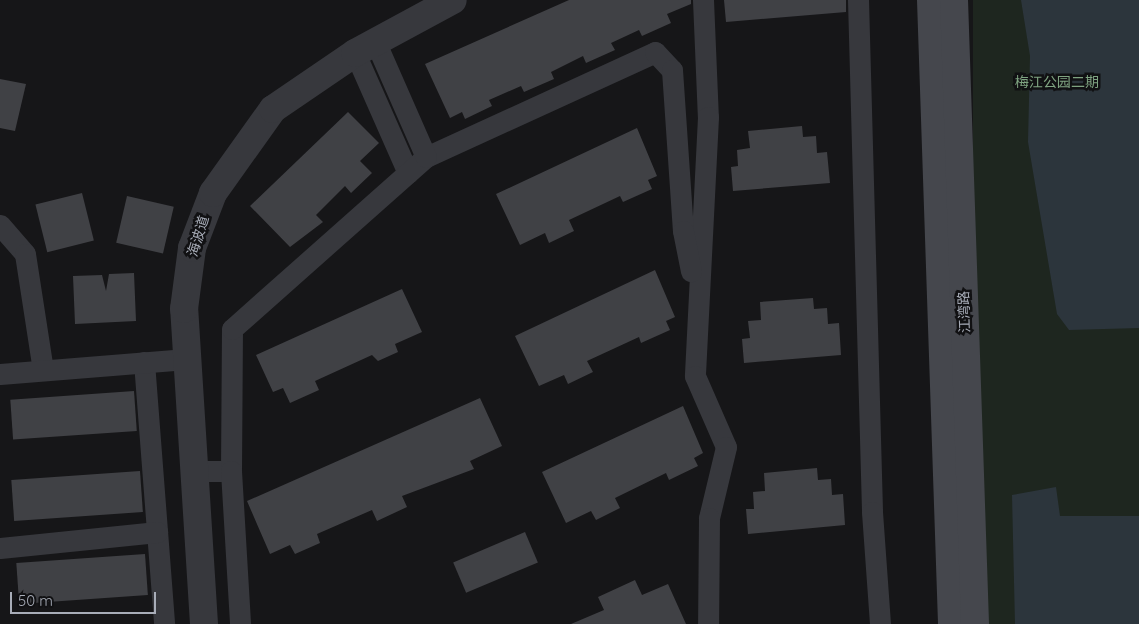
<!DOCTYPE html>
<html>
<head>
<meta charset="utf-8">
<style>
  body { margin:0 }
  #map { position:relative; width:1139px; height:624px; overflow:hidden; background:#161618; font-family:Quicksand,"Noto Sans SC",sans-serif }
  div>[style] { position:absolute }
  .green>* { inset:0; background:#1e261f; transform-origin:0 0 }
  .water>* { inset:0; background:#2c353c }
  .building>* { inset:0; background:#404145; transform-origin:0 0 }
  .minor>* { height:21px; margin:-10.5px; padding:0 10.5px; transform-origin:10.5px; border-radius:10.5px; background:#37383d }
  .tertiary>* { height:28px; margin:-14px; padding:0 14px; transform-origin:14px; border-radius:14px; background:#37383d }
  .secondary>* { height:28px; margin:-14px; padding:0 14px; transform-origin:14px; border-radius:14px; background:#45474d }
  span { translate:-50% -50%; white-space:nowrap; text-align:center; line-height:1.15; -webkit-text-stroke:5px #111113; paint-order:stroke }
  .park-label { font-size:14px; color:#7fa381 }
  .street-label { font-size:14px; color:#a8adb8 }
  .scale { position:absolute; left:10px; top:592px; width:146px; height:22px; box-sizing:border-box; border:2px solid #a8adb8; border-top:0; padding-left:6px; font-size:15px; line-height:18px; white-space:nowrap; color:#a8adb8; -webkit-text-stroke:4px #111113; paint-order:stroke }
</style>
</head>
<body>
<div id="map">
  <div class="green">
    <div style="left:973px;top:0;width:166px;height:624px"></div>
  </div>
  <div class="water">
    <div style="clip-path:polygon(1021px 0,1139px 0,1139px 328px,1069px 330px,1057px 314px,1028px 142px,1030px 56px)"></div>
    <div style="clip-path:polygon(1056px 487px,1060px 516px,1139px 516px,1139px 624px,1015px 624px,1012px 495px)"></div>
  </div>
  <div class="building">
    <div style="clip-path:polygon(569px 0,691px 0,691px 4px,667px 14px,671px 23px,642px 36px,639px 30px,611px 43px,615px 50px,586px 63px,583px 56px,551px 72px,554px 79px,524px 92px,521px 86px,489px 100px,492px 106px,465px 119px,462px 112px,450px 118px,425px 64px)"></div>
    <div style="clip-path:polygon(724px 0,846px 0,846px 12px,726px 22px)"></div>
    <div style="clip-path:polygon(0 79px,26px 84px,15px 131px,0 128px)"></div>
    <div style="clip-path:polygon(348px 112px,379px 143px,360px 161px,372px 173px,351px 193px,345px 186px,316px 215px,323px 222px,290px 247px,250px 206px)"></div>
    <div style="clip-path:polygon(802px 126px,803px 137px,816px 136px,817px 153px,827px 152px,830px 183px,733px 191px,731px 167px,738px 166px,737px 150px,750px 148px,748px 131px)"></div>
    <div style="clip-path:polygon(637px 128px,657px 176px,648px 180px,652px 189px,623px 202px,620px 196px,569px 220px,574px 231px,549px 243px,545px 233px,520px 245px,496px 194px)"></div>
    <div style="left:82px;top:193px;width:49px;height:48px;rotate:76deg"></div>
    <div style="left:127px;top:196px;width:48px;height:48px;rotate:13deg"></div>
    <div style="clip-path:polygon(655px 270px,675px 317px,666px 321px,670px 330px,641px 343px,639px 337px,587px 361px,593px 372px,568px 384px,564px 375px,539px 386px,515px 336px)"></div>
    <div style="clip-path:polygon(134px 273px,136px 321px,75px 324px,73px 276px,102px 275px,106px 291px,109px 274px)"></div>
    <div style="clip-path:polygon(402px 289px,422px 332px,395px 344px,398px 352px,378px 361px,372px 355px,315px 381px,319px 390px,290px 403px,283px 388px,273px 392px,256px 355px)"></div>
    <div style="clip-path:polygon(813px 298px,814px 309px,827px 308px,828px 324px,839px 323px,841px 355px,744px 363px,742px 339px,750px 338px,748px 321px,761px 320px,760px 302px)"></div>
    <div style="left:134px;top:391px;width:40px;height:124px;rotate:86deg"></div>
    <div style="clip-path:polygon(480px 398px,502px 446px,470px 461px,474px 469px,402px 496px,407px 507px,377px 521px,372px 510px,317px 534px,320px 543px,295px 554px,290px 545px,270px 554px,247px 501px)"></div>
    <div style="clip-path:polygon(683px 406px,703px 453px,694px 458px,698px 466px,669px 480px,666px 473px,615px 498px,620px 508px,596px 520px,591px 511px,566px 523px,542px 472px)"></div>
    <div style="clip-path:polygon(817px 468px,818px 480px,831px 479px,832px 495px,843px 494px,845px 525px,748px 534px,746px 509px,754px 509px,753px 492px,765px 491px,764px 473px)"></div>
    <div style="left:140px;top:471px;width:41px;height:129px;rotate:86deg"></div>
    <div style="left:525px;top:532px;width:33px;height:78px;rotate:67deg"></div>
    <div style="left:145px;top:554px;width:41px;height:129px;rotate:86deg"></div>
    <div style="clip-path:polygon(635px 580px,642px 595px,668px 584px,686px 624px,571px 624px,604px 610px,598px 597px)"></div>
  </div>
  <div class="minor">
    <div style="left:703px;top:0;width:117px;rotate:87.6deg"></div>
    <div style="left:708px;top:117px;width:259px;rotate:92.9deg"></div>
    <div style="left:695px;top:376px;width:77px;rotate:66.4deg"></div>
    <div style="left:726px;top:447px;width:73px;rotate:103.5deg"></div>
    <div style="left:709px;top:518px;width:106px;rotate:90.5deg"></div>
    <div style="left:858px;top:0;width:512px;rotate:88.43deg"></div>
    <div style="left:872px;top:512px;width:112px;rotate:85.9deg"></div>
    <div style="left:355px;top:53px;width:131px;rotate:66.2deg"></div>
    <div style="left:426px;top:157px;width:252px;rotate:-24.6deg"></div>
    <div style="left:655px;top:52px;width:25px;rotate:47deg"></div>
    <div style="left:672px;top:70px;width:161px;rotate:86.1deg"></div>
    <div style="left:683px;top:231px;width:41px;rotate:78.7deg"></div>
    <div style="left:0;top:225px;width:38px;rotate:49deg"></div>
    <div style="left:25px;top:254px;width:117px;rotate:81.2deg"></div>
    <div style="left:144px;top:362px;width:263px;rotate:85.6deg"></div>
    <div style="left:0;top:374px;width:187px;rotate:-4.6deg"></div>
    <div style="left:191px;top:471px;width:40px"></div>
    <div style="left:231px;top:471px;width:142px;rotate:-89.6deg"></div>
    <div style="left:232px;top:329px;width:259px;rotate:-41.6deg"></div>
    <div style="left:426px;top:157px;width:124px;rotate:-113.7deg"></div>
    <div style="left:231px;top:471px;width:153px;rotate:86.6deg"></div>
    <div style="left:0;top:548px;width:158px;rotate:-5.8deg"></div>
  </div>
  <div class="tertiary">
    <div style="left:204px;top:624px;width:316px;rotate:-93.6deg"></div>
    <div style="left:184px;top:309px;width:62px;rotate:-82.5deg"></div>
    <div style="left:192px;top:248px;width:59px;rotate:-69.1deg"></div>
    <div style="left:213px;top:193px;width:103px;rotate:-54.5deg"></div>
    <div style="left:273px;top:109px;width:99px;rotate:-34.3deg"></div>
    <div style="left:355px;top:53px;width:111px;rotate:-28.4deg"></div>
  </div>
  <div class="secondary">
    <div style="left:931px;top:0;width:624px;rotate:88.07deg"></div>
    <div style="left:954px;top:0;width:624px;rotate:88.07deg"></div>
  </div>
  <div class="park-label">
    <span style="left:1057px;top:82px">梅江公园二期</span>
  </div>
  <div class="street-label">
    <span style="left:198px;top:236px;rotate:-73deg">海波道</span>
    <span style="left:964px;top:312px;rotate:-92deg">江湾路</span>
  </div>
  <div class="scale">50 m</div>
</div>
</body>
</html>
